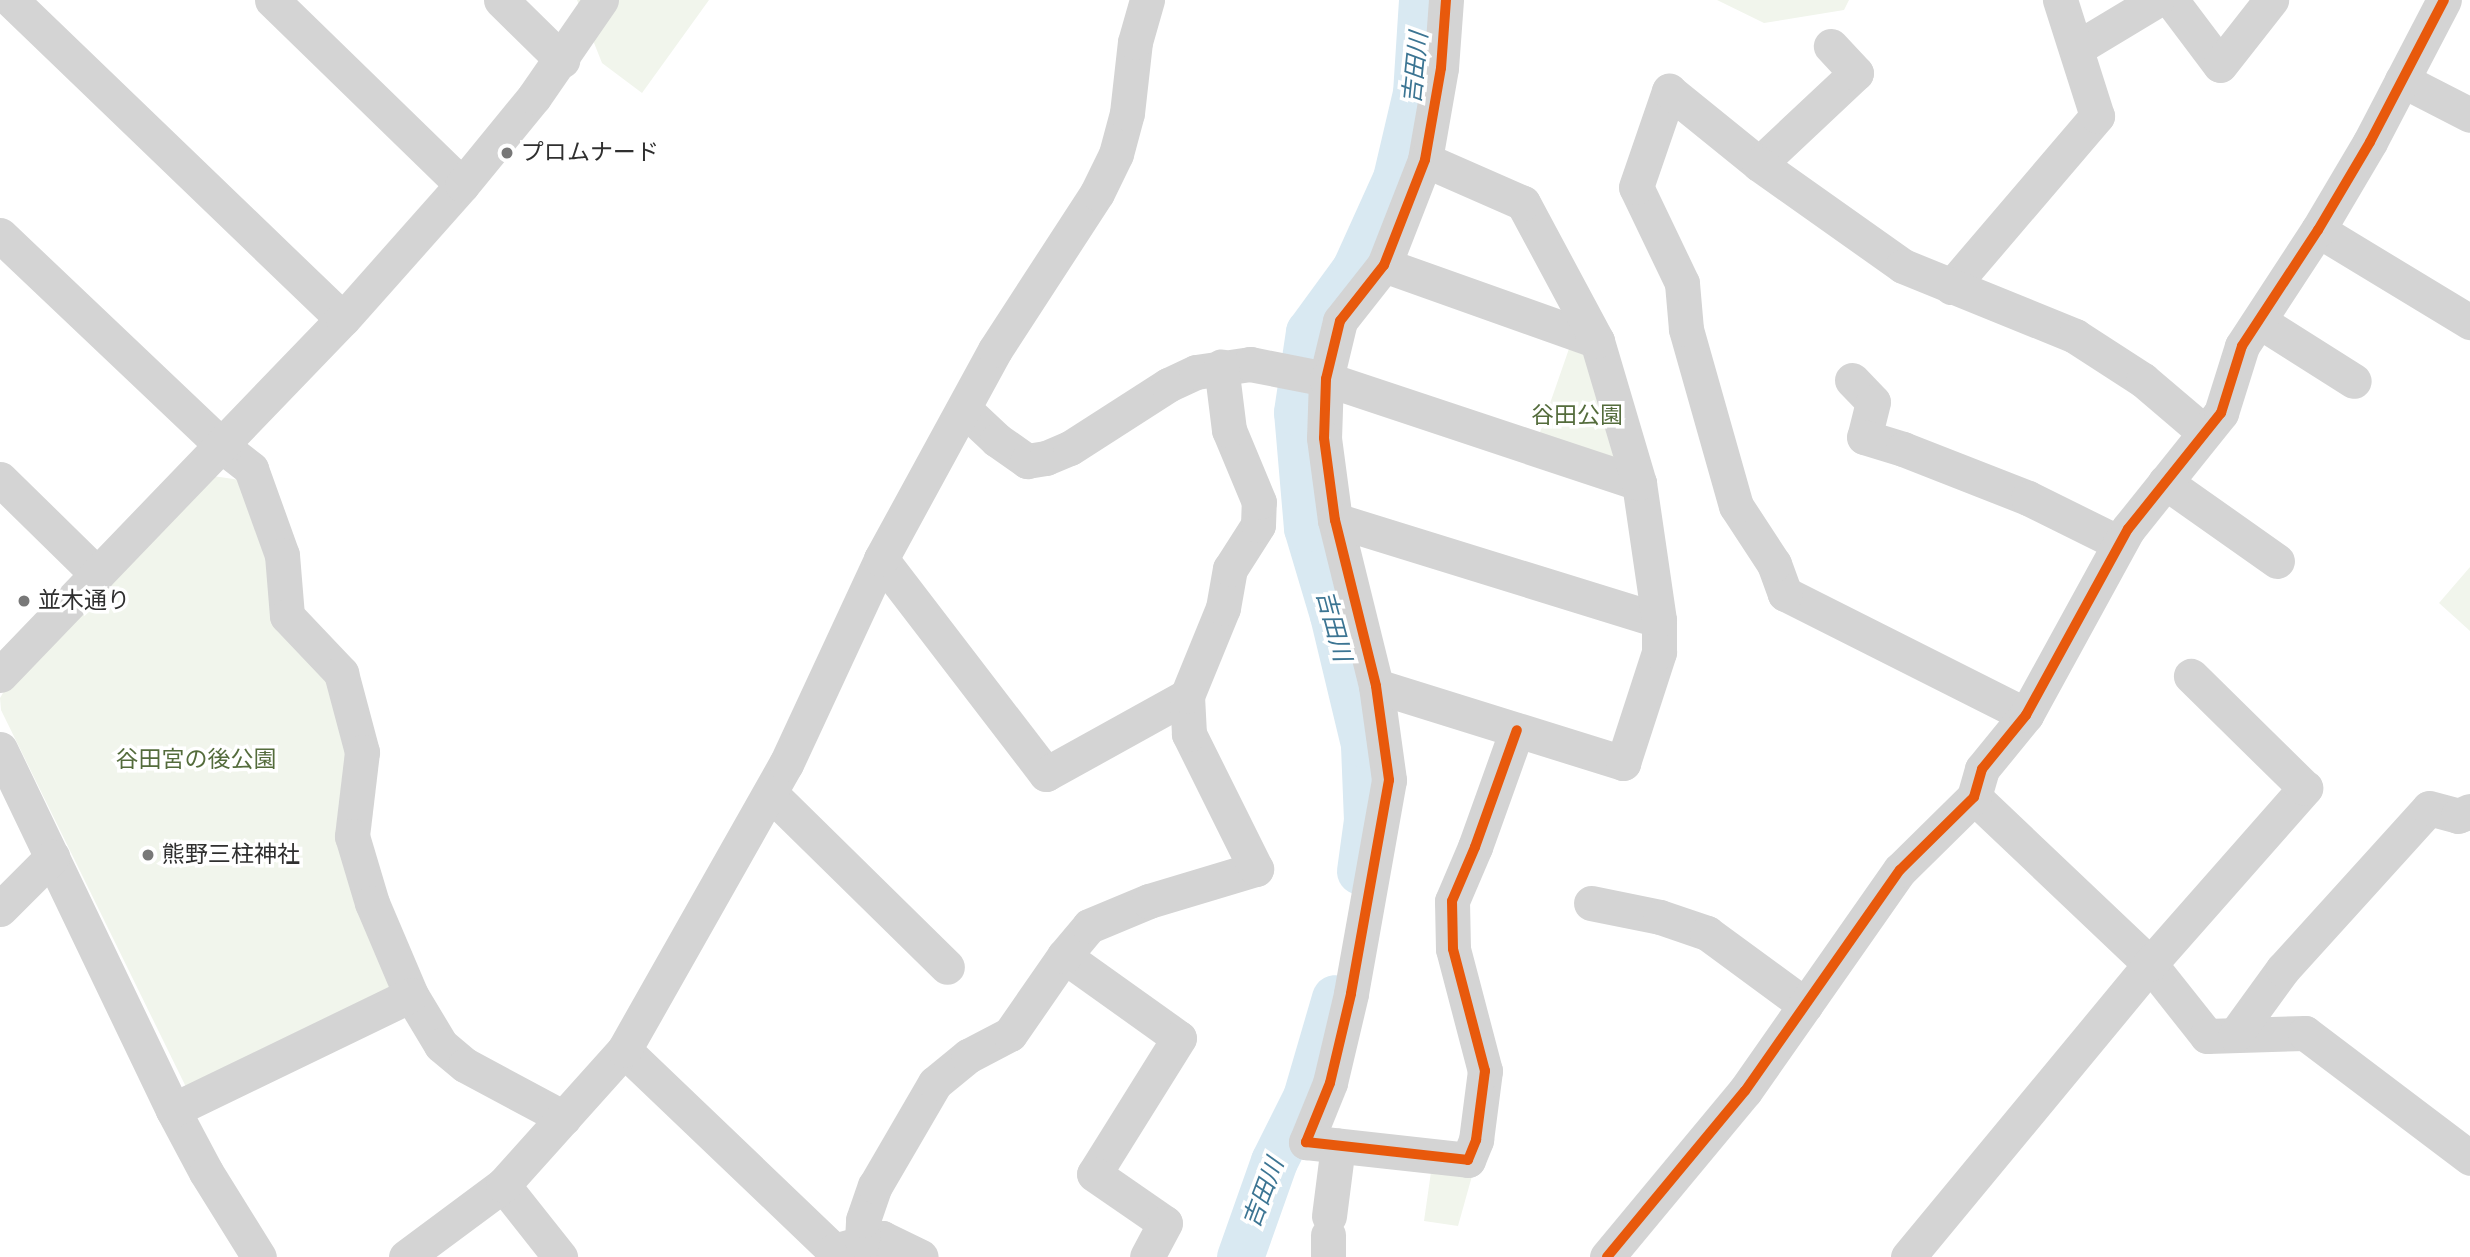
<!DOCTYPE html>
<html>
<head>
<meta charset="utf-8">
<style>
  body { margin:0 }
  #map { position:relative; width:2470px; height:1257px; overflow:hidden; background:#fff; font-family:"Source Sans 3","Noto Sans JP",sans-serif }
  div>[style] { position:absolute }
  .green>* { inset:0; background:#f1f5ec }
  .river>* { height:47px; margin:-23.5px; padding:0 23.5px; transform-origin:23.5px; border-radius:23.5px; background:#d9e9f2 }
  .minor>* { height:35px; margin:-17.5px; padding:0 17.5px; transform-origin:17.5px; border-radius:17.5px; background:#d4d4d4 }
  .cycleway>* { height:10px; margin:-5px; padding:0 5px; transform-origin:5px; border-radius:5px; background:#e8590c }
  .dots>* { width:19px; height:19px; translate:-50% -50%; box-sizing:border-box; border:4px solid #fff; border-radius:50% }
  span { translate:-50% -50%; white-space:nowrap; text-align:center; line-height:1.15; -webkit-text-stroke:7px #fff; paint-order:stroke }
  .poi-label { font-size:23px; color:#2f2f2f }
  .left { translate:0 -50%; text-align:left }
  .park-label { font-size:23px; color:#546c3c }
  .water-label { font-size:24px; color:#3c7593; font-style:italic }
</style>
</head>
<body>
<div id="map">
  <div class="green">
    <div style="clip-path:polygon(577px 0,709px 0,642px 93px,602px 63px)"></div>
    <div style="clip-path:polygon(1717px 0,1849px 0,1844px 10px,1764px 23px)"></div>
    <div style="clip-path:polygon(1571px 343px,1587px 350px,1614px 458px,1539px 435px)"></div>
    <div style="clip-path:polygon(213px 476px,247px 481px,334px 683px,394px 978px,388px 990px,186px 1087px,1px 710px,0 698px,7px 686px)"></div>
    <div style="clip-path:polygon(2470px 567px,2470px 631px,2439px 603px)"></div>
    <div style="clip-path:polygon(1432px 1165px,1472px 1176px,1458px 1226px,1424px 1221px)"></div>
  </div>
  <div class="river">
    <div style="left:1360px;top:871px;width:51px;rotate:-82.2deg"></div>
    <div style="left:1367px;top:820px;width:76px;rotate:-92.3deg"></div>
    <div style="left:1364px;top:744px;width:133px;rotate:-103.5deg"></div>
    <div style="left:1333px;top:615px;width:91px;rotate:-106.6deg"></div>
    <div style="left:1307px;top:528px;width:116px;rotate:-94.9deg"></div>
    <div style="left:1297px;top:412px;width:81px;rotate:-81.5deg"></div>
    <div style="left:1309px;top:332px;width:78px;rotate:-53.9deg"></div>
    <div style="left:1355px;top:269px;width:100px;rotate:-65.7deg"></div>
    <div style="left:1396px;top:178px;width:87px;rotate:-76.8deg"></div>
    <div style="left:1416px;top:93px;width:93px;rotate:-86.3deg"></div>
    <div style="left:1240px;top:1257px;width:102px;rotate:-70.5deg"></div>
    <div style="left:1274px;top:1161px;width:72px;rotate:-63.4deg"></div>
    <div style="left:1306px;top:1097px;width:103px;rotate:-73.7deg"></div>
  </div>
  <div class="minor">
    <div style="left:11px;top:0;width:460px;rotate:43.9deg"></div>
    <div style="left:272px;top:0;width:265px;rotate:44.2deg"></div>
    <div style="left:501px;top:0;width:86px;rotate:44.5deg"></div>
    <div style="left:1446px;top:0;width:68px;rotate:94.2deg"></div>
    <div style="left:1441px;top:68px;width:93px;rotate:99.9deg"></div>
    <div style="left:1425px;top:160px;width:113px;rotate:111.3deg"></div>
    <div style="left:1384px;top:265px;width:71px;rotate:128.2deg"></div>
    <div style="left:1340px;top:321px;width:60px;rotate:103.6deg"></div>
    <div style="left:1326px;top:379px;width:59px;rotate:91.9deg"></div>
    <div style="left:1324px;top:438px;width:83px;rotate:82.4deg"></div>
    <div style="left:1335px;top:520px;width:171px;rotate:76.1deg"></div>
    <div style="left:1376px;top:686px;width:95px;rotate:82.1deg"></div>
    <div style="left:1389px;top:780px;width:217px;rotate:100.1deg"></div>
    <div style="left:1351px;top:994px;width:91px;rotate:103.3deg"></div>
    <div style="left:1330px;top:1083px;width:64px;rotate:112.1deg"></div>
    <div style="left:1306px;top:1142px;width:163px;rotate:6.3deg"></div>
    <div style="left:1468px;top:1160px;width:22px;rotate:-68deg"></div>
    <div style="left:1476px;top:1140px;width:70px;rotate:-82.6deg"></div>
    <div style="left:1485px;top:1071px;width:126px;rotate:-104.7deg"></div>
    <div style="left:1453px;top:949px;width:48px;rotate:-91.2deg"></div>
    <div style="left:1452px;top:901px;width:59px;rotate:-66.9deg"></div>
    <div style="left:1475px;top:847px;width:124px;rotate:-70.3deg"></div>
    <div style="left:2171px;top:0;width:81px;rotate:53deg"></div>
    <div style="left:2220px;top:65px;width:83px;rotate:-51.9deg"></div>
    <div style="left:2077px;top:48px;width:93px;rotate:-31deg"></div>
    <div style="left:2402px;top:80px;width:76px;rotate:27.2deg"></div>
    <div style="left:1759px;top:164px;width:133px;rotate:-43.2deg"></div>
    <div style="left:1856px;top:73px;width:37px;rotate:-133deg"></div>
    <div style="left:2318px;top:230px;width:178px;rotate:31.2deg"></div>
    <div style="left:0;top:235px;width:306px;rotate:43.5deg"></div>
    <div style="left:222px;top:446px;width:37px;rotate:38deg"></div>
    <div style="left:251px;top:469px;width:91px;rotate:70.2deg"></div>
    <div style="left:282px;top:555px;width:61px;rotate:85.3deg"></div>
    <div style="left:287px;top:616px;width:79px;rotate:46.5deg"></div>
    <div style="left:341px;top:673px;width:82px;rotate:75.1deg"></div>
    <div style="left:362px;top:752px;width:85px;rotate:96.8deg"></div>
    <div style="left:352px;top:836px;width:70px;rotate:73.4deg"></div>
    <div style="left:372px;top:903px;width:100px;rotate:67deg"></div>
    <div style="left:411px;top:995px;width:58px;rotate:59deg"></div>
    <div style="left:441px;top:1045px;width:31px;rotate:40deg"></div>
    <div style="left:465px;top:1065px;width:112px;rotate:28.2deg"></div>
    <div style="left:1384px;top:265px;width:226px;rotate:19.6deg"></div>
    <div style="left:1951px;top:287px;width:225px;rotate:-49.5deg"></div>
    <div style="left:2097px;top:116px;width:122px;rotate:-107.7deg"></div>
    <div style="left:2259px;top:321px;width:112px;rotate:32.3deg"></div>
    <div style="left:1852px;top:380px;width:30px;rotate:46deg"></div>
    <div style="left:1873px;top:402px;width:36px;rotate:104deg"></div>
    <div style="left:1864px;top:437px;width:41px;rotate:17.1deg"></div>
    <div style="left:1903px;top:449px;width:134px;rotate:21.4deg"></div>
    <div style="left:2028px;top:498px;width:102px;rotate:26.3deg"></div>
    <div style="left:964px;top:409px;width:45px;rotate:43.2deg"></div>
    <div style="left:997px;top:440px;width:37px;rotate:35deg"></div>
    <div style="left:1027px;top:461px;width:19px;rotate:-9deg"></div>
    <div style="left:1046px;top:458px;width:26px;rotate:-23deg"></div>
    <div style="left:1070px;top:448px;width:117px;rotate:-32.7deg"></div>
    <div style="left:1168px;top:385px;width:31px;rotate:-25deg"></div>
    <div style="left:1196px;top:372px;width:55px;rotate:-8.4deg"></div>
    <div style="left:1250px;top:364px;width:77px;rotate:11.2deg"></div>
    <div style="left:1326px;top:379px;width:330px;rotate:18.4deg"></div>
    <div style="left:0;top:479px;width:136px;rotate:44.4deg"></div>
    <div style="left:2165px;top:482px;width:137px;rotate:35.2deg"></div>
    <div style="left:1335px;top:520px;width:339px;rotate:17.2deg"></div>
    <div style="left:881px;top:559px;width:271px;rotate:52.5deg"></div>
    <div style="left:1046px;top:774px;width:161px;rotate:-29deg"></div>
    <div style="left:0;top:675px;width:494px;rotate:-46.1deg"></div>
    <div style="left:343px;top:319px;width:179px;rotate:-48.4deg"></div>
    <div style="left:462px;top:185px;width:114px;rotate:-50.7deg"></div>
    <div style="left:534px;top:97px;width:118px;rotate:-55.4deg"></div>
    <div style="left:1376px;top:686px;width:259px;rotate:17.3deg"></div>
    <div style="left:1623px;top:763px;width:117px;rotate:-72deg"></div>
    <div style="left:1659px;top:652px;width:32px;rotate:-90deg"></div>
    <div style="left:1659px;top:620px;width:138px;rotate:-98.3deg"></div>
    <div style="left:1639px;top:483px;width:148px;rotate:-106.5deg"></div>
    <div style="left:1597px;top:341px;width:157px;rotate:-118.2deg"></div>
    <div style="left:1523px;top:203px;width:107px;rotate:-156.3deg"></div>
    <div style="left:2026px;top:715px;width:270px;rotate:-153.3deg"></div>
    <div style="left:1785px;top:594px;width:32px;rotate:-110deg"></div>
    <div style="left:1774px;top:564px;width:69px;rotate:-123.2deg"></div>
    <div style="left:1736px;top:506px;width:184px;rotate:-105.8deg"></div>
    <div style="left:1686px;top:329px;width:46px;rotate:-95deg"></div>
    <div style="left:1682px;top:283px;width:106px;rotate:-115.6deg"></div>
    <div style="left:1636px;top:187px;width:102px;rotate:-71deg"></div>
    <div style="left:1669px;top:91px;width:116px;rotate:39deg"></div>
    <div style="left:1759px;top:164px;width:176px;rotate:35.3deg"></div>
    <div style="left:1903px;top:266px;width:186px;rotate:22.1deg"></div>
    <div style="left:2075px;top:336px;width:81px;rotate:32.9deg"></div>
    <div style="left:2143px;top:380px;width:80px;rotate:40.4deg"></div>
    <div style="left:0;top:749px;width:400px;rotate:64.4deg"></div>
    <div style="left:173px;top:1110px;width:70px;rotate:62deg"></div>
    <div style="left:206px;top:1172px;width:100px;rotate:58.1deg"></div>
    <div style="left:770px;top:793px;width:248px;rotate:44.5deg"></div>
    <div style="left:1974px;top:797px;width:243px;rotate:43.5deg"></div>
    <div style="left:2150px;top:964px;width:92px;rotate:51.6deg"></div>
    <div style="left:2207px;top:1036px;width:98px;rotate:-1.8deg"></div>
    <div style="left:2305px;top:1033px;width:207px;rotate:37.1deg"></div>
    <div style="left:1591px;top:903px;width:70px;rotate:11.5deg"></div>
    <div style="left:1660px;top:917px;width:50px;rotate:18.8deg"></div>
    <div style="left:1707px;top:933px;width:122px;rotate:36.3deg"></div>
    <div style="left:0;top:909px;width:74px;rotate:-45deg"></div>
    <div style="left:1064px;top:956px;width:141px;rotate:35.5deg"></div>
    <div style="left:1179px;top:1038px;width:160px;rotate:122deg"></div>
    <div style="left:1094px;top:1174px;width:86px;rotate:34.6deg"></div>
    <div style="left:1165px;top:1223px;width:38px;rotate:118deg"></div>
    <div style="left:2235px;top:1035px;width:82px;rotate:-54deg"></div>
    <div style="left:2283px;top:969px;width:217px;rotate:-47.8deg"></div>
    <div style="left:2429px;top:808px;width:30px;rotate:15deg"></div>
    <div style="left:2458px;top:816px;width:13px;rotate:-23deg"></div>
    <div style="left:624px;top:1050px;width:291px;rotate:43.7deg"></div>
    <div style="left:834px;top:1251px;width:50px;rotate:-15.2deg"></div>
    <div style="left:882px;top:1238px;width:43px;rotate:26deg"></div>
    <div style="left:173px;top:1110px;width:264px;rotate:-25.8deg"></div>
    <div style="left:503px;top:1185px;width:92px;rotate:51.6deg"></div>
    <div style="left:1329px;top:1216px;width:71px;rotate:-82.7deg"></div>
    <div style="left:862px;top:1241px;width:21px;rotate:-87deg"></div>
    <div style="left:863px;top:1220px;width:36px;rotate:-71deg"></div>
    <div style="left:875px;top:1186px;width:119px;rotate:-59.8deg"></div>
    <div style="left:935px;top:1083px;width:43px;rotate:-39.3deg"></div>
    <div style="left:968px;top:1056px;width:47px;rotate:-27.6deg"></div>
    <div style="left:1010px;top:1034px;width:95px;rotate:-55.3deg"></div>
    <div style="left:1064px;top:956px;width:39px;rotate:-50deg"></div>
    <div style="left:1089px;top:926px;width:65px;rotate:-22.6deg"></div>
    <div style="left:1149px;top:901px;width:112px;rotate:-16.7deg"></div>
    <div style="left:1256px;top:869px;width:151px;rotate:-116.4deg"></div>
    <div style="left:1189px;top:734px;width:38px;rotate:-93deg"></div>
    <div style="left:1187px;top:696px;width:95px;rotate:-67.8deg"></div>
    <div style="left:1223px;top:608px;width:40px;rotate:-80deg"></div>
    <div style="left:1230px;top:569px;width:52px;rotate:-57.5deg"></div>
    <div style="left:1258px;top:525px;width:23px;rotate:-88deg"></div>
    <div style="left:1259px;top:502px;width:78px;rotate:-112.6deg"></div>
    <div style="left:1229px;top:430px;width:64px;rotate:-97.1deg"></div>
    <div style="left:406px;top:1257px;width:121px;rotate:-36.6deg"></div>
    <div style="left:503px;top:1185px;width:181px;rotate:-48.1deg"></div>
    <div style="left:624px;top:1050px;width:329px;rotate:-60.5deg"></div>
    <div style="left:786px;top:764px;width:226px;rotate:-65.1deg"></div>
    <div style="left:881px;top:559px;width:238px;rotate:-61.4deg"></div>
    <div style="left:995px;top:350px;width:187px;rotate:-57deg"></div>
    <div style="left:1097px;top:193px;width:43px;rotate:-64deg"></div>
    <div style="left:1116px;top:154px;width:42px;rotate:-75deg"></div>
    <div style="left:1127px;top:113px;width:71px;rotate:-83.6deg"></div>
    <div style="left:1135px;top:42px;width:44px;rotate:-74.1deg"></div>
    <div style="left:1328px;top:1257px;width:22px;rotate:-90deg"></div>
    <div style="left:1607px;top:1257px;width:216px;rotate:-50.3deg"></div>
    <div style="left:1745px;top:1091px;width:270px;rotate:-55deg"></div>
    <div style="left:1900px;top:870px;width:104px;rotate:-44.6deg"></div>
    <div style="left:1974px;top:797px;width:29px;rotate:-74deg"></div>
    <div style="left:1982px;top:769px;width:70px;rotate:-50.8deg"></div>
    <div style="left:2026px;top:715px;width:212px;rotate:-61.3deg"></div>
    <div style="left:2128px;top:529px;width:149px;rotate:-51.3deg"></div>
    <div style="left:2221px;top:413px;width:70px;rotate:-72.6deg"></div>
    <div style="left:2242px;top:346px;width:139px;rotate:-56.8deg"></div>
    <div style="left:2318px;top:230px;width:102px;rotate:-59.4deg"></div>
    <div style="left:2370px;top:142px;width:160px;rotate:-62.5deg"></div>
    <div style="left:1908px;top:1257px;width:380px;rotate:-50.4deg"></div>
    <div style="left:2150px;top:964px;width:235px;rotate:-48.6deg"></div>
    <div style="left:2305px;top:788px;width:160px;rotate:-135.5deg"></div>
  </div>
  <div class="cycleway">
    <div style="left:1446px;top:0;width:68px;rotate:94.2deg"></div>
    <div style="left:1441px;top:68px;width:93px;rotate:99.9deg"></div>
    <div style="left:1425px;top:160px;width:113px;rotate:111.3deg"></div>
    <div style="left:1384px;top:265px;width:71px;rotate:128.2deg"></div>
    <div style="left:1340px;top:321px;width:60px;rotate:103.6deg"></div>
    <div style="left:1326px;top:379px;width:59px;rotate:91.9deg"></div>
    <div style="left:1324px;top:438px;width:83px;rotate:82.4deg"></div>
    <div style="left:1335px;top:520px;width:171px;rotate:76.1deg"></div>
    <div style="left:1376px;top:686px;width:95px;rotate:82.1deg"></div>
    <div style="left:1389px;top:780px;width:217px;rotate:100.1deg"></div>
    <div style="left:1351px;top:994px;width:91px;rotate:103.3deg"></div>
    <div style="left:1330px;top:1083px;width:64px;rotate:112.1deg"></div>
    <div style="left:1306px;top:1142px;width:163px;rotate:6.3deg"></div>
    <div style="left:1468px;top:1160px;width:22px;rotate:-68deg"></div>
    <div style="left:1476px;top:1140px;width:70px;rotate:-82.6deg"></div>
    <div style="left:1485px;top:1071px;width:126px;rotate:-104.7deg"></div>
    <div style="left:1453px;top:949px;width:48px;rotate:-91.2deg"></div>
    <div style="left:1452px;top:901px;width:59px;rotate:-66.9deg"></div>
    <div style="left:1475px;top:847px;width:124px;rotate:-70.3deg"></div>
    <div style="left:1607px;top:1257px;width:216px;rotate:-50.3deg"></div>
    <div style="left:1745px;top:1091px;width:270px;rotate:-55deg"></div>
    <div style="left:1900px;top:870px;width:104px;rotate:-44.6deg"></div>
    <div style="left:1974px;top:797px;width:29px;rotate:-74deg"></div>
    <div style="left:1982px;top:769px;width:70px;rotate:-50.8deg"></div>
    <div style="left:2026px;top:715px;width:212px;rotate:-61.3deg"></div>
    <div style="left:2128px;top:529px;width:149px;rotate:-51.3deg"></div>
    <div style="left:2221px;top:413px;width:70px;rotate:-72.6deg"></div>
    <div style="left:2242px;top:346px;width:139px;rotate:-56.8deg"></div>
    <div style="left:2318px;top:230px;width:102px;rotate:-59.4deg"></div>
    <div style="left:2370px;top:142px;width:160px;rotate:-62.5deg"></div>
  </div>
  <div class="dots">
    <div style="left:507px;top:153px;background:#787878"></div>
    <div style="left:24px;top:601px;background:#787878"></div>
    <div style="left:148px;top:855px;background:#787878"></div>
  </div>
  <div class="poi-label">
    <span class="left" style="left:521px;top:153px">プロムナード</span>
    <span class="left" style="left:38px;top:601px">並木通り</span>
    <span class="left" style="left:162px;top:855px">熊野三柱神社</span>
  </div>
  <div class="park-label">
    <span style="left:1577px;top:416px">谷田公園</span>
    <span style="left:196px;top:760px">谷田宮の後公園</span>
  </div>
  <div class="water-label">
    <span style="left:1416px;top:68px;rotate:-84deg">吉田川</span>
    <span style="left:1333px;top:626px;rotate:75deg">吉田川</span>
    <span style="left:1264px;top:1193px;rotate:-69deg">吉田川</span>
  </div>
</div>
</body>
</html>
